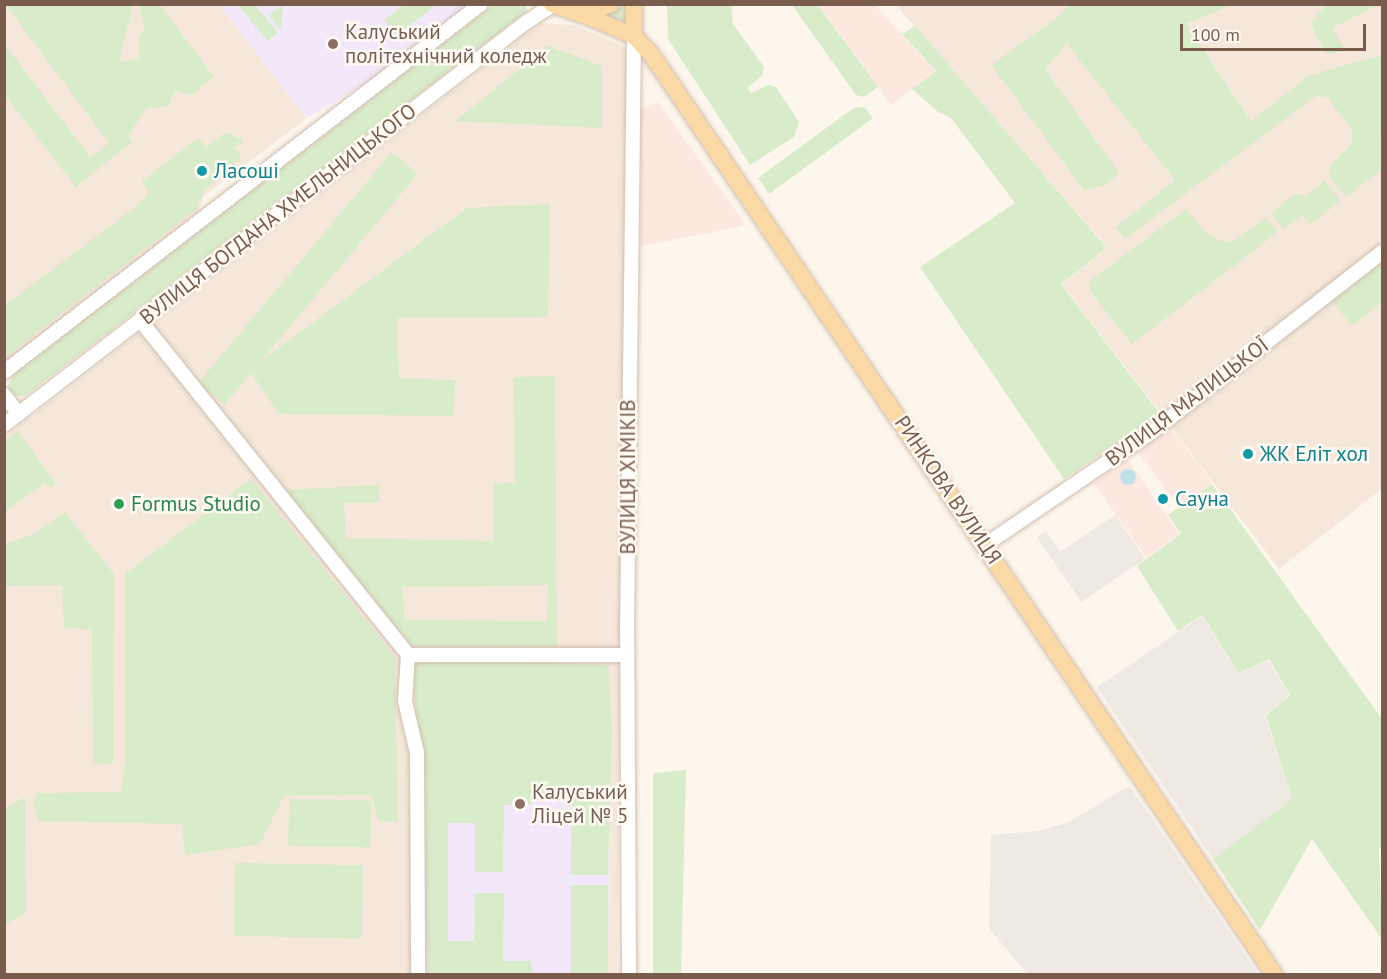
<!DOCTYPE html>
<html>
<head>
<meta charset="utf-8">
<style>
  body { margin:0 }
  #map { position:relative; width:1387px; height:979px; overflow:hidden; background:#fdf6ec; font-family:"PT Sans",sans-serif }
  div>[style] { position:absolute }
  .residential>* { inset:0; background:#f5e8da }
  .commercial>* { inset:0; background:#fde8e0; transform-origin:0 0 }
  .industrial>* { inset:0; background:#efe9e4 }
  .education>* { inset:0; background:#f3e8fa; transform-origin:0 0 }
  .green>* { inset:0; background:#d8ecc9; transform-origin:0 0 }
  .water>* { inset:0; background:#bfe3e8 }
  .round { border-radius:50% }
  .roads { filter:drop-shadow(0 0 2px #d1beb0) drop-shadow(0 0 2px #d1beb0) }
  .minor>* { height:14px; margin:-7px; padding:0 7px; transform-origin:7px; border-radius:7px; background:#fff }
  .major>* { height:16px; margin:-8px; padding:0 8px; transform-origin:8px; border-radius:8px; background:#fbd9a5 }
  .dots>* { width:16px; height:16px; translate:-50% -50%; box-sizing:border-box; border:3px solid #fffaf3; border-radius:50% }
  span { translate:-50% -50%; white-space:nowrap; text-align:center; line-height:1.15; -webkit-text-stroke:5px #fffaf3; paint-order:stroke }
  .education-label { font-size:21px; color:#785e54 }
  .left { translate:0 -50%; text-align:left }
  .culture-label { font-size:21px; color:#0d838f }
  .street-label { font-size:21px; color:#7a5c4d }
  .leisure-label { font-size:21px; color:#27864d }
  .frame { position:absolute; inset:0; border:6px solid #7a5c4d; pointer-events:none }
  .scale { position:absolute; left:1180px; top:24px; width:186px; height:27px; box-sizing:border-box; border:3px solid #7a5c4d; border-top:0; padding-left:8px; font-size:18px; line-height:21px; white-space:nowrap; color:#7a5c4d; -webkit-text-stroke:4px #fffaf3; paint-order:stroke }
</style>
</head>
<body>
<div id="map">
  <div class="residential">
    <div style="clip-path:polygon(5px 5px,219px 5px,307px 118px,205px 195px,198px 212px,5px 362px)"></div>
    <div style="clip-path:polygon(896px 5px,1382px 5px,1382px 489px,1279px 569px,1062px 284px,1108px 248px)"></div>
    <div style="clip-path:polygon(541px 23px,574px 25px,627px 48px,617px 974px,5px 974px,5px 437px)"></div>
  </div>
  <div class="commercial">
    <div style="clip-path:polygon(819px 5px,875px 5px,935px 71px,891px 105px)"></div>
    <div style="clip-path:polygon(658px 102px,744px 222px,743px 226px,641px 246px,640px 109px)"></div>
    <div style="left:1170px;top:427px;width:70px;height:41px;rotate:53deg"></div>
    <div style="left:1127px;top:459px;width:92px;height:41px;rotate:55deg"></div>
  </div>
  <div class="industrial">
    <div style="clip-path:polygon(1115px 515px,1145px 559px,1081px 602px,1037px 537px,1046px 531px,1060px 552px)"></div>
    <div style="clip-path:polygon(1202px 616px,1239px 674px,1268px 660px,1289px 695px,1265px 716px,1292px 799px,1213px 859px,1097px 687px)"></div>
    <div style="clip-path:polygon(1129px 786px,1151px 817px,1258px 974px,1027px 974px,989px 928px,991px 835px,1038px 831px,1069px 822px)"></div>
  </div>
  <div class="education">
    <div style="clip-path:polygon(219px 5px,467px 5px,365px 84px,307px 118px)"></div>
    <div style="left:429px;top:729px;width:183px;height:245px;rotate:1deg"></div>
  </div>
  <div class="green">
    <div style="clip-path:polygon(5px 4px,133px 5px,119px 62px,139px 58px,139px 36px,145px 29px,139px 5px,160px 5px,214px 77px,190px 96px,176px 90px,168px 106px,146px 109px,128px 136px,132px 142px,76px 187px,5px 95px,5px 45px,90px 157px,109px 143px)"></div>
    <div style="clip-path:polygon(238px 5px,255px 5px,278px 33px,267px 41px)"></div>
    <div style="clip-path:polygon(283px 5px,281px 30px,268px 15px)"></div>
    <div style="clip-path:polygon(404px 5px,404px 4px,436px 5px,396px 36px,384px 20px)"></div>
    <div style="clip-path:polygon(493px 5px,526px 5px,526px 12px,29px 393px,21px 397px,12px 394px,7px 387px,15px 373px)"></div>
    <div style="clip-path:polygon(624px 5px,631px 5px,628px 29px,602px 17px)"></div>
    <div style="clip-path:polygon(667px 5px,731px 5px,733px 24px,764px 67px,762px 76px,747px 88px,751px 93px,768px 85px,776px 87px,799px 122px,794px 137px,750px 165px,668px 39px)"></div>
    <div style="clip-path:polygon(792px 5px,818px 5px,878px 87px,864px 97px,856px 95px)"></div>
    <div style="clip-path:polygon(1069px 5px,1232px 5px,1186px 24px,1251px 121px,1310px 75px,1382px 55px,1380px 171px,1346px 197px,1330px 178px,1329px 167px,1352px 143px,1352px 129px,1327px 97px,1316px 96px,1125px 239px,1115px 228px,1175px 180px,1067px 44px,1045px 69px,1119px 173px,1105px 185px,1084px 190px,991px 65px,1058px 17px)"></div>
    <div style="clip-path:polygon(1326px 5px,1326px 4px,1378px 5px,1332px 28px,1346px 51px,1326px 54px,1310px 23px)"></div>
    <div style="clip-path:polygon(915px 26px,1107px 248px,1061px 284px,1160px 414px,1064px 479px,920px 267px,1015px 203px,951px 118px,937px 111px,912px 89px,936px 71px,902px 34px)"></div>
    <div style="clip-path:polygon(548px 46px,602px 66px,602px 128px,455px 121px)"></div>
    <div style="clip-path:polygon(855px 107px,865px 108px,873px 118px,769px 194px,758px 178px)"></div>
    <div style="clip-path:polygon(226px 132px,244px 141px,235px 148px,242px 157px,205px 190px,196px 209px,5px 357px,5px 305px,139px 204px,148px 192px,142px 181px,198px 138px,206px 147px)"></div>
    <div style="left:392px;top:152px;width:34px;height:301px;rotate:40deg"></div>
    <div style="clip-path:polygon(1325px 181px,1341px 201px,1310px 224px,1302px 215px,1284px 229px,1271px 213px,1295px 194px,1305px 196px)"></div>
    <div style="clip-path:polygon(550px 204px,548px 317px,397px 318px,399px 378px,455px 380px,454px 416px,279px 414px,249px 370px,467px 208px)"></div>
    <div style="clip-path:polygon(1186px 209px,1206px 233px,1224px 242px,1237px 239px,1266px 217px,1278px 232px,1132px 344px,1089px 290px,1090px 281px)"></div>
    <div style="clip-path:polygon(1382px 259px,1382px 302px,1352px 326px,1332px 301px)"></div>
    <div style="clip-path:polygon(evenodd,555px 376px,557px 647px,412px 646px,284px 490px,379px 485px,380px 502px,344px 503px,346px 538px,493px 541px,494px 484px,515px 482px,513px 377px,555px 376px,548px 585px,547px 621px,405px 620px,402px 587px,548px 585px)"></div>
    <div style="clip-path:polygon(18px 431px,56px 484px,49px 487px,44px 483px,5px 512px,5px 442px)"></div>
    <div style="clip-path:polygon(251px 479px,395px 657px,398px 822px,378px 821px,372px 795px,284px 796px,260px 844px,185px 855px,182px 824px,38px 821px,33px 802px,37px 793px,121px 792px,125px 764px,125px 574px)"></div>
    <div style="clip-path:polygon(1212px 484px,1382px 719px,1382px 847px,1379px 848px,1382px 939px,1312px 839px,1260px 930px,1213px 859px,1292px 799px,1266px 716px,1290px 695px,1269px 659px,1239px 673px,1202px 615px,1178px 631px,1137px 566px,1181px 534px,1168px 515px)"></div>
    <div style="clip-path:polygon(64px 512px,114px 574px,113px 764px,93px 763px,92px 630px,64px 627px,62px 585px,5px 586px,5px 544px,35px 534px)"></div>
    <div style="clip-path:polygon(413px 658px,608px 665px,612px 732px,608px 875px,571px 875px,572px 793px,532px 793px,531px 805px,504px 805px,503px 872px,475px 872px,475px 823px,448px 823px,448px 941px,474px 941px,475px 893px,504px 893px,503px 961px,531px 961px,532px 974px,428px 974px)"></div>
    <div style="clip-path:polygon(686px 770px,681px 974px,653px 974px,653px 773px)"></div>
    <div style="clip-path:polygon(25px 797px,26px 913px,5px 924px,5px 809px)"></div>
    <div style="left:289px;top:799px;width:82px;height:47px;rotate:1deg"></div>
    <div style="left:235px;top:863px;width:128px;height:73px;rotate:1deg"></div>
    <div style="left:571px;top:885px;width:37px;height:89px"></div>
  </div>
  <div class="water">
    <div class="round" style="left:1120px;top:469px;width:16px;height:16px"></div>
  </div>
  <div class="roads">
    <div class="minor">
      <div style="left:140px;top:320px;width:429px;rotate:51.3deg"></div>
      <div style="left:408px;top:655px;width:46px;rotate:93.7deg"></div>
      <div style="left:405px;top:701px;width:53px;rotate:77deg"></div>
      <div style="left:417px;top:753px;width:221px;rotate:89.7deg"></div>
      <div style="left:4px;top:372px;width:602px;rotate:-37.65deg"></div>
      <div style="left:4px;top:395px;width:24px;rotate:52deg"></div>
      <div style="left:4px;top:425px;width:658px;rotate:-37.65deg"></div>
      <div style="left:525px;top:23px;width:33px;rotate:-33deg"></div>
      <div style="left:985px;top:545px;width:208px;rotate:-34.2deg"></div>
      <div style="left:1157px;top:428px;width:286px;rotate:-38deg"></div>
      <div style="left:408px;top:655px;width:219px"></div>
      <div style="left:629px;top:974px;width:341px;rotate:-90.3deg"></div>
      <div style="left:627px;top:633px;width:597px;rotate:-89.33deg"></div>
    </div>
    <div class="major">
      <div style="left:552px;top:4px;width:31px;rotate:19deg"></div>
      <div style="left:581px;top:14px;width:32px;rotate:-18deg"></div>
      <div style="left:634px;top:4px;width:32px;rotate:90deg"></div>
      <div style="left:634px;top:36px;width:25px;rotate:47deg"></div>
      <div style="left:651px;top:54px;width:1111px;rotate:55.9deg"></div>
      <div style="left:582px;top:14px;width:56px;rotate:22.9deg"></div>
    </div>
  </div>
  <div class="dots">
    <div style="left:333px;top:44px;background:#8d6e63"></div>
    <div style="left:202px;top:171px;background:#0f9aa8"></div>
    <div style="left:1248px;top:454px;background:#0f9aa8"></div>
    <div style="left:1163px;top:499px;background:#0f9aa8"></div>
    <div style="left:119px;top:504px;background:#2e9e5b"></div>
    <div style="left:520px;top:804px;background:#8d6e63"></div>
  </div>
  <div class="education-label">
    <span class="left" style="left:345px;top:44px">Калуський<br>політехнічний коледж</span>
    <span class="left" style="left:532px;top:804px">Калуський<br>Ліцей № 5</span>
  </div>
  <div class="culture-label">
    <span class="left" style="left:214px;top:171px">Ласоші</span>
    <span class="left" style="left:1260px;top:454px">ЖК Еліт хол</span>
    <span class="left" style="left:1175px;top:499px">Сауна</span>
  </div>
  <div class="street-label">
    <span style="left:278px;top:214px;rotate:-38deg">ВУЛИЦЯ БОГДАНА ХМЕЛЬНИЦЬКОГО</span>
    <span style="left:1187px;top:402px;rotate:-37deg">ВУЛИЦЯ МАЛИЦЬКОЇ</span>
    <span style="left:628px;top:477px;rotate:-90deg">ВУЛИЦЯ ХІМІКІВ</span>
    <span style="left:948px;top:490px;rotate:56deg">РИНКОВА ВУЛИЦЯ</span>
  </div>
  <div class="leisure-label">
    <span class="left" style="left:131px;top:504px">Formus Studio</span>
  </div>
  <div class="frame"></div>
  <div class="scale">100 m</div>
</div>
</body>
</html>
